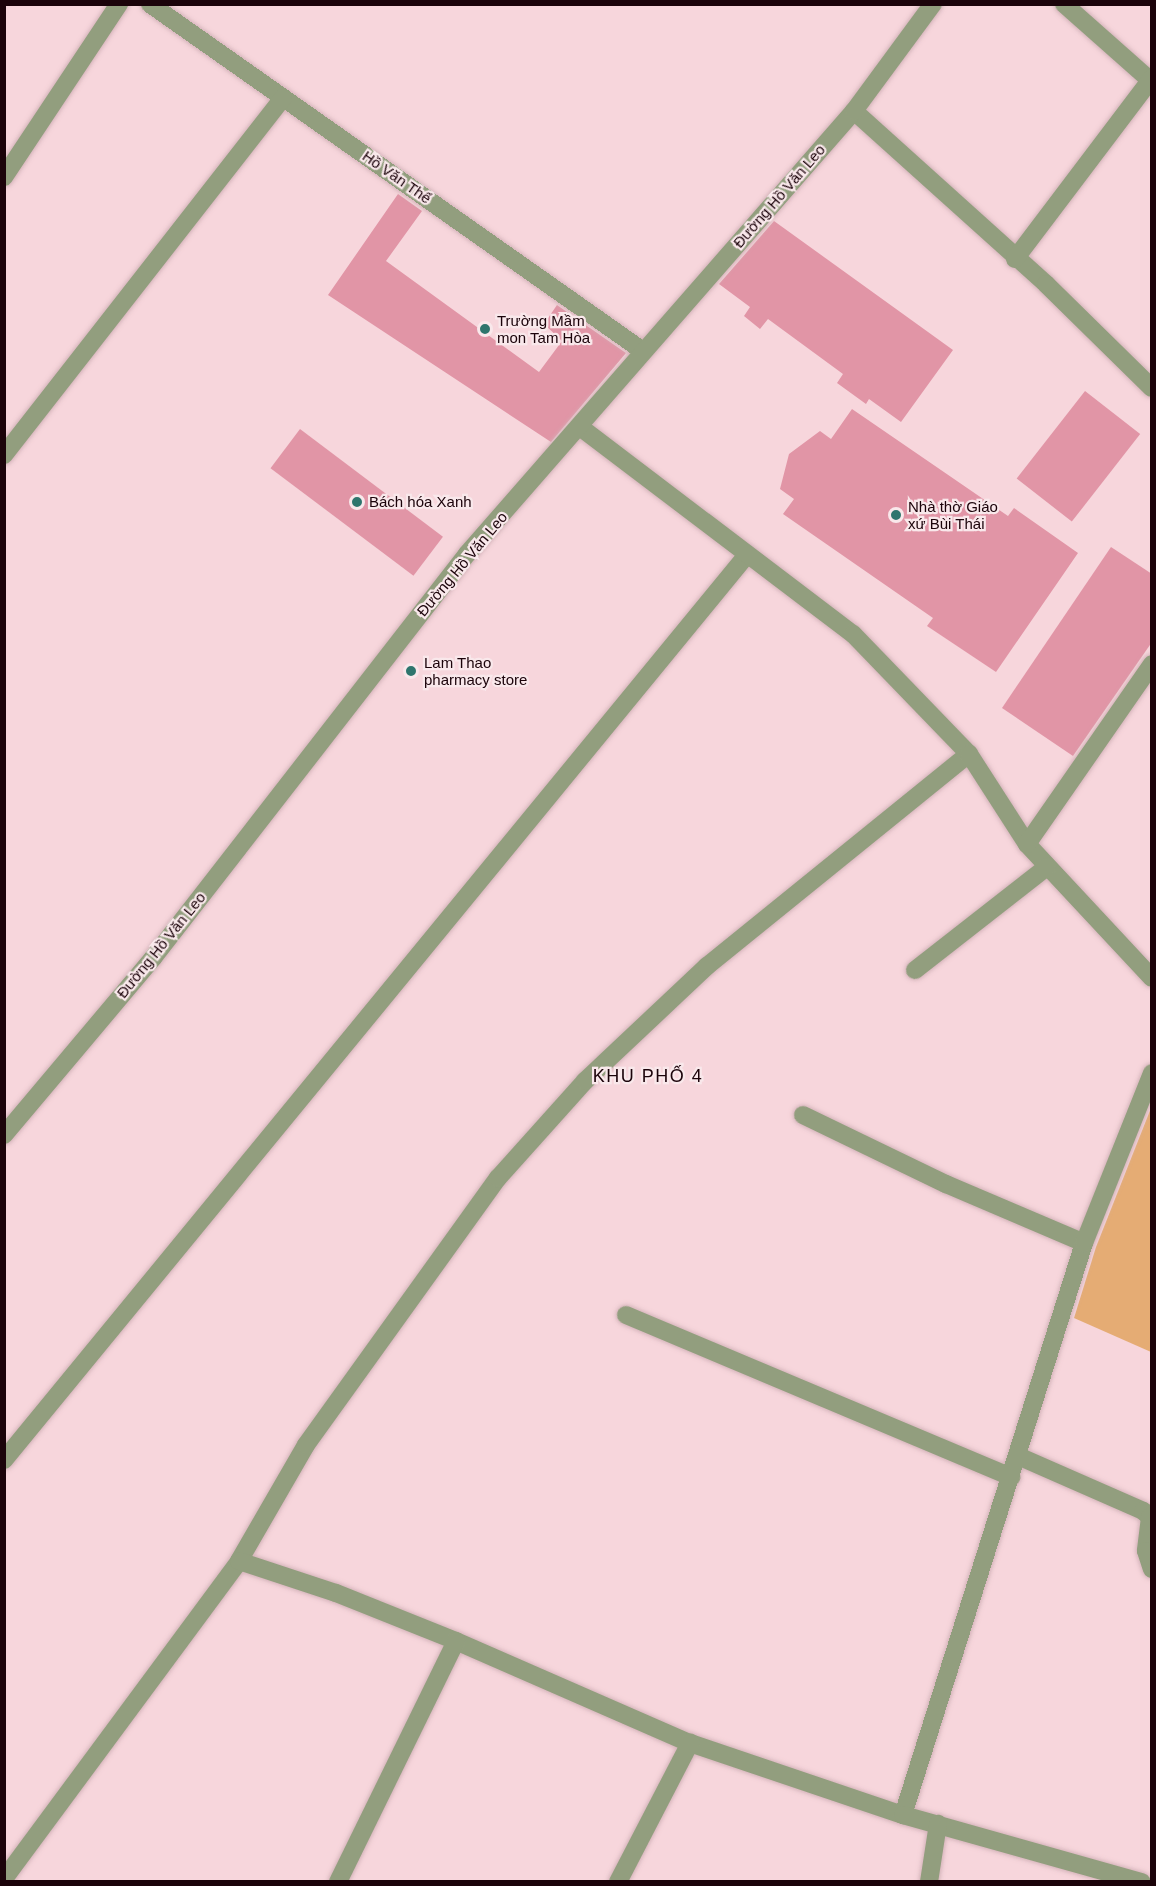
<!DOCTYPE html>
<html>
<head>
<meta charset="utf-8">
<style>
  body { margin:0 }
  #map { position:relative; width:1156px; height:1886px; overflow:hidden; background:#f7d6dc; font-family:Helvetica,sans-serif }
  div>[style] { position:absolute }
  .green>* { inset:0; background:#e5ac74 }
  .building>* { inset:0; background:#e195a6; transform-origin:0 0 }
  .roads { filter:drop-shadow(0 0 2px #d4b4ba) drop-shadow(0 0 2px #d4b4ba) }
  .lane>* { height:18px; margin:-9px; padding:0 9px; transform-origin:9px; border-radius:9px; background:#929e7e }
  .street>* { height:18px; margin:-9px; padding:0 9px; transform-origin:9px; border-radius:9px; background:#929e7e }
  .dots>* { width:16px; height:16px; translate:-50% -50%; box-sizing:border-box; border:3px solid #f9e8eb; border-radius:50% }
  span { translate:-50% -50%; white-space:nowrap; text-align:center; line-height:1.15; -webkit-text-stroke:4.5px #f9e8eb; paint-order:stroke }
  .street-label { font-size:15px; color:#1b030a }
  .poi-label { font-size:15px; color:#1b030a }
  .left { translate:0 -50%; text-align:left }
  .quarter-label { font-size:18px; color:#1b030a; letter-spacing:1.5px }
  .frame { position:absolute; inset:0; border:6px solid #1b030a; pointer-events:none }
</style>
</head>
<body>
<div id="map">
  <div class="green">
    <div style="clip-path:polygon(1151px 1108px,1151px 1352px,1074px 1318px,1096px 1247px)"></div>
  </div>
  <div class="building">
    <div style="clip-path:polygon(398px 194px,422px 211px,386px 261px,539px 372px,562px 341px,544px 324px,557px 305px,626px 353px,551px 442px,328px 295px)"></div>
    <div style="clip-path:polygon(774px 221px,953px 350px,901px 422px,869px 399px,866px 404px,837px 383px,843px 374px,768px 319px,760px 329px,744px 316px,750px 307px,719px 284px)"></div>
    <div style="left:1085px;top:391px;width:70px;height:111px;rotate:38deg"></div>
    <div style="clip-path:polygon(852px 409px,1008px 516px,1014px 508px,1078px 553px,996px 672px,927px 626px,933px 618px,783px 514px,794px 499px,780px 489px,789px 454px,820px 431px,831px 439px)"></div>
    <div style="left:300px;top:429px;width:179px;height:49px;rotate:37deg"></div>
    <div style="clip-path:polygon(1111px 547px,1152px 574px,1152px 642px,1073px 756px,1002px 708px)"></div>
  </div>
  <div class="roads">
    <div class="lane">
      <div style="left:150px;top:4px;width:603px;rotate:35.14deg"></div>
      <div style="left:4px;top:177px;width:208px;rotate:-56.4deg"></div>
      <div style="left:4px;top:455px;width:453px;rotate:-52deg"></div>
      <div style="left:4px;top:1460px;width:1170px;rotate:-50.62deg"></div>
      <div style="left:4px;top:1879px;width:395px;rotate:-53.5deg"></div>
      <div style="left:239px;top:1561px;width:134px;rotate:-60deg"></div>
      <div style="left:306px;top:1445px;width:329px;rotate:-54.3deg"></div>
      <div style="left:498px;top:1178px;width:130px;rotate:-48.1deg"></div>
      <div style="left:585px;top:1081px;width:168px;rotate:-43.3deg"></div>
      <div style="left:707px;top:966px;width:337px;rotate:-39deg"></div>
    </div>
    <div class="street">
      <div style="left:1064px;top:4px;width:115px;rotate:41.5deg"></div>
      <div style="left:854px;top:111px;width:258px;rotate:42deg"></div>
      <div style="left:1046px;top:284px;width:148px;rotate:44.5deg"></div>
      <div style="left:1015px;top:259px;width:227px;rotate:-52.9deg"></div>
      <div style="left:580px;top:427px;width:343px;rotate:37.2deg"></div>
      <div style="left:853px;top:634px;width:167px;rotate:46deg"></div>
      <div style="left:969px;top:754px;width:107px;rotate:57.2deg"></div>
      <div style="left:1027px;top:844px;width:183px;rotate:47deg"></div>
      <div style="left:1027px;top:844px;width:219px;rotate:-55.2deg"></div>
      <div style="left:915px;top:970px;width:167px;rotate:-38deg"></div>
      <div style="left:803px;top:1115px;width:159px;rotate:25.8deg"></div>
      <div style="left:946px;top:1184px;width:150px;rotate:23.1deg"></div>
      <div style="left:4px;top:1135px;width:231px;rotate:-49.9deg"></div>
      <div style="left:153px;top:958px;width:512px;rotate:-52.14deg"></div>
      <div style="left:467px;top:554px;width:588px;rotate:-48.86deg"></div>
      <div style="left:854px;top:111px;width:133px;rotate:-53.6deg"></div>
      <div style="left:626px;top:1315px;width:418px;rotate:22.8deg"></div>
      <div style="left:1018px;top:1456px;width:137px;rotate:23.7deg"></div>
      <div style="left:1143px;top:1511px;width:9px;rotate:41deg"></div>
      <div style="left:1150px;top:1517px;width:34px;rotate:97deg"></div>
      <div style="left:1146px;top:1551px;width:19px;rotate:72deg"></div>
      <div style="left:239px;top:1561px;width:102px;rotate:18.3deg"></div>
      <div style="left:336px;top:1593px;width:129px;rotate:21.8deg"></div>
      <div style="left:456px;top:1641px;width:255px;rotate:23.6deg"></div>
      <div style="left:690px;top:1743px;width:225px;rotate:18.7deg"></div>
      <div style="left:903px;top:1815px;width:600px;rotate:-72.44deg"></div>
      <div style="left:1084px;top:1243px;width:183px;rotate:-68.2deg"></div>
      <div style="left:903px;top:1815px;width:248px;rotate:15.7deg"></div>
      <div style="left:338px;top:1882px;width:268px;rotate:-63.9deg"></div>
      <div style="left:618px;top:1882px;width:157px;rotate:-62.6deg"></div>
      <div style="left:929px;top:1882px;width:59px;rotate:-81.2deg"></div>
    </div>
  </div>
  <div class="dots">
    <div style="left:485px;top:329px;background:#2e756d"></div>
    <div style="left:357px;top:502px;background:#2e756d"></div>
    <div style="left:896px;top:515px;background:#2e756d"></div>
    <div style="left:411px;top:671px;background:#2e756d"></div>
  </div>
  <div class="street-label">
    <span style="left:397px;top:177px;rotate:35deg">Hồ Văn Thể</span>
    <span style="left:779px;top:196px;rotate:-49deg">Đường Hồ Văn Leo</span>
    <span style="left:462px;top:564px;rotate:-50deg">Đường Hồ Văn Leo</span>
    <span style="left:161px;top:945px;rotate:-51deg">Đường Hồ Văn Leo</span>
  </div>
  <div class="poi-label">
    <span class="left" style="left:497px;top:329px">Trường Mầm<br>mon Tam Hòa</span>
    <span class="left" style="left:369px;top:502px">Bách hóa Xanh</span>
    <span class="left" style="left:908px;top:515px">Nhà thờ Giáo<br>xứ Bùi Thái</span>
    <span class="left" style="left:424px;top:671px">Lam Thao<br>pharmacy store</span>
  </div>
  <div class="quarter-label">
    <span style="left:648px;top:1076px">KHU PHỐ 4</span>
  </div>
  <div class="frame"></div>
</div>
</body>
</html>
